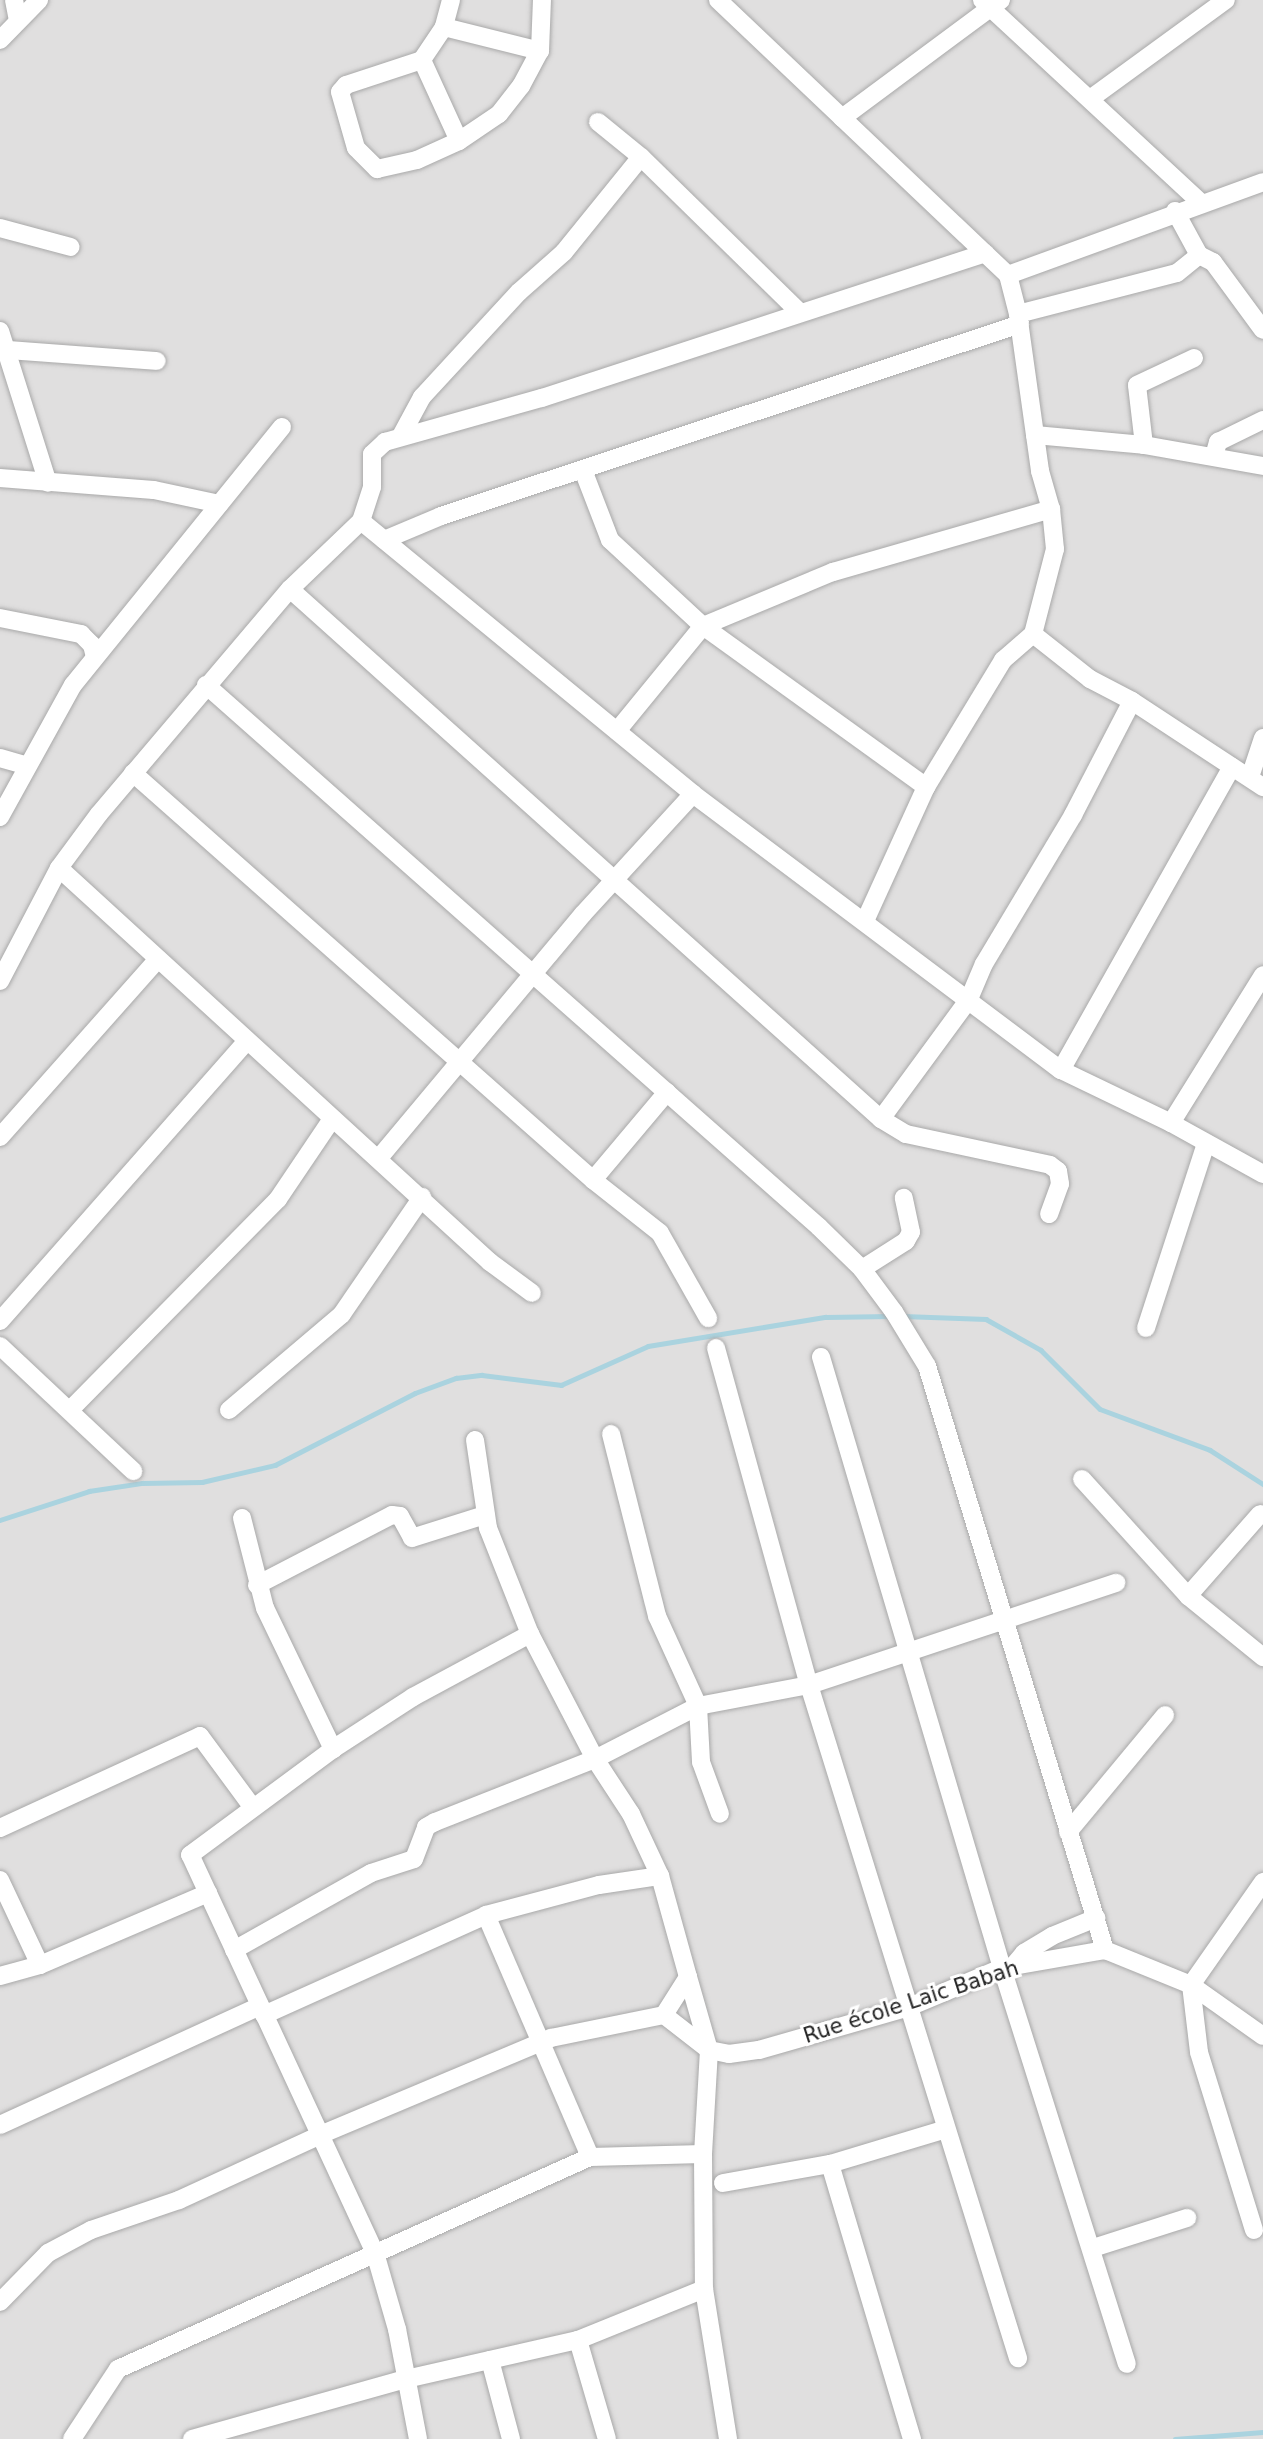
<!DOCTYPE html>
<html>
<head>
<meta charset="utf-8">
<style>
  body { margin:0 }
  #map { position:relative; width:1263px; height:2439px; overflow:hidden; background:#f2efe9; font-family:"DejaVu Sans",sans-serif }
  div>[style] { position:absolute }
  .residential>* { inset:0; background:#e0dfdf; transform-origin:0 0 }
  .stream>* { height:4.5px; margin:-2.25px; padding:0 2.25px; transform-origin:2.25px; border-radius:2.25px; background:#aad3df }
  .roads { filter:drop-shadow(0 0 2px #a9a9a9) drop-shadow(0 0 2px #a9a9a9) }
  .minor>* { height:18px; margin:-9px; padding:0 9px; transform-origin:9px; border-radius:9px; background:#fff }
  span { translate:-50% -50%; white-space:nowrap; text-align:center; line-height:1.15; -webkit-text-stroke:6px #fff; paint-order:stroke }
  .street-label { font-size:21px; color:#222 }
</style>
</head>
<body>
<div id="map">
  <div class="residential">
    <div style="left:0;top:0;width:1263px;height:2439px"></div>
  </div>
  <div class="stream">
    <div style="left:903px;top:1316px;width:83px;rotate:2.1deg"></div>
    <div style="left:986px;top:1319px;width:63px;rotate:29.4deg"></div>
    <div style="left:1041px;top:1350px;width:83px;rotate:45deg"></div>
    <div style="left:1100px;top:1409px;width:117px;rotate:20.4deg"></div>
    <div style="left:1210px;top:1450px;width:63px;rotate:32.7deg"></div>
    <div style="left:0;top:1520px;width:94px;rotate:-18deg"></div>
    <div style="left:89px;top:1491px;width:54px;rotate:-8.6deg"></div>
    <div style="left:142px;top:1483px;width:60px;rotate:-1deg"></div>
    <div style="left:202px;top:1482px;width:75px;rotate:-13.1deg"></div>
    <div style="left:275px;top:1465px;width:157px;rotate:-27.2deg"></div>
    <div style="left:415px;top:1393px;width:44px;rotate:-20.1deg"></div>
    <div style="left:456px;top:1378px;width:26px;rotate:-7deg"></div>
    <div style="left:482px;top:1375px;width:80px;rotate:7.2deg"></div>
    <div style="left:561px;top:1385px;width:95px;rotate:-24.1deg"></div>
    <div style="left:648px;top:1346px;width:180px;rotate:-9.3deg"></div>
    <div style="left:826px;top:1317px;width:64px;rotate:-0.9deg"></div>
    <div style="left:1175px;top:2439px;width:88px;rotate:-4.5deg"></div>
  </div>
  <div class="roads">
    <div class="minor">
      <div style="left:14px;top:0;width:21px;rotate:79deg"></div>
      <div style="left:451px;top:0;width:28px;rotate:105deg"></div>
      <div style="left:444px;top:27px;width:40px;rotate:124deg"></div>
      <div style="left:422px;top:60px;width:80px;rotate:161.8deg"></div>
      <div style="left:346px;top:85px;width:9px;rotate:131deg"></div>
      <div style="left:340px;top:92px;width:58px;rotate:74.1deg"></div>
      <div style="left:356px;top:148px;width:30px;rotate:45deg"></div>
      <div style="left:377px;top:169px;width:41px;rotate:-12.7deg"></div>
      <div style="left:417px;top:160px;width:46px;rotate:-24.3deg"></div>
      <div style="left:459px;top:141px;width:48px;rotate:-34deg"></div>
      <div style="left:499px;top:114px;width:36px;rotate:-52deg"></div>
      <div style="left:521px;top:86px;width:40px;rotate:-62deg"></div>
      <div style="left:540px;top:51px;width:51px;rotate:-87.8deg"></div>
      <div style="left:718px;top:0;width:400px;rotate:43.5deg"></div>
      <div style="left:1008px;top:275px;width:40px;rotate:75.6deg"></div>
      <div style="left:1018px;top:314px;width:159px;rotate:82deg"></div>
      <div style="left:1040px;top:471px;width:40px;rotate:74deg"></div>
      <div style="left:1051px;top:509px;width:40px;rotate:84.3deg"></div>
      <div style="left:1055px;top:549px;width:88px;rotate:104.5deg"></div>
      <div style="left:1033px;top:634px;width:40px;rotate:139deg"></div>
      <div style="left:1003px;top:660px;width:149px;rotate:121.2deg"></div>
      <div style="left:926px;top:787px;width:147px;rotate:114.5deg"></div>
      <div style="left:982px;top:0;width:297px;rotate:42.8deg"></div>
      <div style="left:444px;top:27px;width:99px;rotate:14deg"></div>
      <div style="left:0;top:40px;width:56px;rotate:-45.7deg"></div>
      <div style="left:422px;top:60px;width:89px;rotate:65.4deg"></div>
      <div style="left:1090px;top:99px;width:168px;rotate:-36.1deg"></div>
      <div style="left:842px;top:118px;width:198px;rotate:-36.6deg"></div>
      <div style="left:598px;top:122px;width:55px;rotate:39.1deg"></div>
      <div style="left:641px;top:157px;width:220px;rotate:44.4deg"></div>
      <div style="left:1175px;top:211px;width:50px;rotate:61.4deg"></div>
      <div style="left:1199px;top:255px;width:16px;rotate:27deg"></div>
      <div style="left:1213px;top:262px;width:84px;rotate:53.7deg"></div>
      <div style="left:0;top:228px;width:73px;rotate:15deg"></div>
      <div style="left:1008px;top:275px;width:271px;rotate:-20deg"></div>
      <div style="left:1018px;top:314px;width:164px;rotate:-14.5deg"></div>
      <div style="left:1177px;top:273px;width:28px;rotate:-39deg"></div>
      <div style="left:0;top:331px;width:159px;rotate:72.5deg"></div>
      <div style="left:7px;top:350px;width:150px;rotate:4.2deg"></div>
      <div style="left:402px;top:434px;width:42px;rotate:-61.6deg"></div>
      <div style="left:422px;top:397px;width:143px;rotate:-47.3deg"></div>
      <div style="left:519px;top:292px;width:60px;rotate:-41.6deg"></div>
      <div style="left:564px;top:252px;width:122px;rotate:-51deg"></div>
      <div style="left:1035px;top:435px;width:109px;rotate:5.2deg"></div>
      <div style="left:1144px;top:445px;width:121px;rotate:10deg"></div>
      <div style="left:1144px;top:445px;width:60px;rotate:-96.7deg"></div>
      <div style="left:1137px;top:385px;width:63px;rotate:-25.3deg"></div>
      <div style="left:1214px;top:456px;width:15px;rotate:-74deg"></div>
      <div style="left:1218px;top:442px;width:50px;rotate:-26.1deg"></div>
      <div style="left:583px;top:470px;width:75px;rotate:68.9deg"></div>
      <div style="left:610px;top:540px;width:127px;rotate:42.8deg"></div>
      <div style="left:703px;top:626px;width:275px;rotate:35.8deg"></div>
      <div style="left:0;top:478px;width:154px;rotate:4.5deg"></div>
      <div style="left:154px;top:490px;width:67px;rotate:12deg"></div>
      <div style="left:361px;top:521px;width:430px;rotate:39.4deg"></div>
      <div style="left:693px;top:794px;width:460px;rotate:36.9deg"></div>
      <div style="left:1061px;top:1070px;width:122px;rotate:25.7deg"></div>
      <div style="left:1171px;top:1123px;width:105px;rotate:29deg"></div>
      <div style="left:384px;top:540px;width:62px;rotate:-22.8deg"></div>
      <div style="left:441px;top:516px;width:610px;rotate:-18.35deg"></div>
      <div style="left:290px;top:589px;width:794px;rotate:41.89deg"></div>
      <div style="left:881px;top:1119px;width:29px;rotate:31deg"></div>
      <div style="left:906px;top:1134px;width:147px;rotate:12.1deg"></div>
      <div style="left:1050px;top:1165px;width:10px;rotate:37deg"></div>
      <div style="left:1058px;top:1171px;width:13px;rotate:81deg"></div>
      <div style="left:1060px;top:1184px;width:32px;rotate:110deg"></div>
      <div style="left:0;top:618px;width:83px;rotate:11.2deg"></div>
      <div style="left:81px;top:634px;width:16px;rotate:45deg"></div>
      <div style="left:92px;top:645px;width:12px;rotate:76deg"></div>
      <div style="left:1033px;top:634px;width:73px;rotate:38.3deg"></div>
      <div style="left:1090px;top:679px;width:47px;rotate:27.6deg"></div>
      <div style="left:1132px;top:701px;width:157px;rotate:33.3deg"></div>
      <div style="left:206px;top:685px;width:818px;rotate:41.48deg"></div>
      <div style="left:819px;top:1227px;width:60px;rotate:44.3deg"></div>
      <div style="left:862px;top:1269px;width:54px;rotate:53.3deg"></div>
      <div style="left:894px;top:1312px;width:63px;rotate:58.6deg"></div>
      <div style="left:927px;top:1366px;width:611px;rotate:73.05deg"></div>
      <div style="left:617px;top:731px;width:136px;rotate:-50.7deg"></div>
      <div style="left:703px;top:626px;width:141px;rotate:-22.6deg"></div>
      <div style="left:833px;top:572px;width:227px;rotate:-16.1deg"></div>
      <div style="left:0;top:758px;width:26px;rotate:16deg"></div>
      <div style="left:133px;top:773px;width:614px;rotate:41.5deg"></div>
      <div style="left:593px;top:1180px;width:85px;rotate:38.3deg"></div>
      <div style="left:660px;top:1233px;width:98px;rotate:60.5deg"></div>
      <div style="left:1250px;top:777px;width:41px;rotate:-71.6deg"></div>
      <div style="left:0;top:817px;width:151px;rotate:-61.1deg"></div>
      <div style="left:73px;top:685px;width:332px;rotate:-51deg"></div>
      <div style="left:59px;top:868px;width:584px;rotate:42.43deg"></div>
      <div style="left:490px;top:1262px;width:52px;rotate:36.4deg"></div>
      <div style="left:0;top:981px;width:127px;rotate:-62.4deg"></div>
      <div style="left:59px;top:868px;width:67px;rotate:-53.5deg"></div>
      <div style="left:99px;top:814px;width:295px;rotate:-49.7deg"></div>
      <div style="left:290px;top:589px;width:98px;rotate:-43.8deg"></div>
      <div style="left:361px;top:521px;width:36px;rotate:-72deg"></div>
      <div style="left:372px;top:487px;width:33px;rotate:-90deg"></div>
      <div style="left:372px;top:454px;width:18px;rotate:-43deg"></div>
      <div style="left:385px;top:442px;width:163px;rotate:-15.7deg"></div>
      <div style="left:542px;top:398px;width:466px;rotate:-18.1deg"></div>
      <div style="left:1061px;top:1070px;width:348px;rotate:-60.6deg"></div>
      <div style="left:881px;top:1119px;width:149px;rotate:-53.7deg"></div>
      <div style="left:969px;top:999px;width:38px;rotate:-67deg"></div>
      <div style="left:984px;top:964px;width:174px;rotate:-59.1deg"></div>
      <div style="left:1073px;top:815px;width:128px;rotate:-62.6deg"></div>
      <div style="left:1171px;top:1123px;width:174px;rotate:-58.1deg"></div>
      <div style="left:0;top:1137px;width:238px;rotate:-48.4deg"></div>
      <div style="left:379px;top:1158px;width:318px;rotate:-50.1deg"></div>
      <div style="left:583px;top:914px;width:163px;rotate:-47.5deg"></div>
      <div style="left:593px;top:1180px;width:115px;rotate:-49.9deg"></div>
      <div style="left:862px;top:1269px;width:52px;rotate:-32.5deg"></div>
      <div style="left:906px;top:1241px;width:10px;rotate:-61deg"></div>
      <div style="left:911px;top:1232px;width:35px;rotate:-102deg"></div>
      <div style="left:0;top:1321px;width:373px;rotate:-48.6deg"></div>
      <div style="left:1146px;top:1328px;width:194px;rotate:-72deg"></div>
      <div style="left:0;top:1346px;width:183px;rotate:43.2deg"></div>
      <div style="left:716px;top:1348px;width:350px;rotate:74.6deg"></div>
      <div style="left:809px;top:1685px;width:705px;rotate:72.75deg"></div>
      <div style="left:821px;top:1357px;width:637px;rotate:73.5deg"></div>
      <div style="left:1002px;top:1968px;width:415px;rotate:72.5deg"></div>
      <div style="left:70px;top:1410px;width:296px;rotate:-45.4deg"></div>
      <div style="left:278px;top:1199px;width:97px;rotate:-56deg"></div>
      <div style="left:229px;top:1410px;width:148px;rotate:-40.3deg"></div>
      <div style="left:342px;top:1314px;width:142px;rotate:-55.6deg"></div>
      <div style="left:611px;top:1434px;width:188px;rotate:75.8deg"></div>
      <div style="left:657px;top:1616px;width:99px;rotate:65.5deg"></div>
      <div style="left:698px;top:1706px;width:56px;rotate:86.9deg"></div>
      <div style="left:701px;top:1762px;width:55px;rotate:69.9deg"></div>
      <div style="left:475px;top:1440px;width:89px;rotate:81.6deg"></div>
      <div style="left:488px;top:1528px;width:114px;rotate:68.4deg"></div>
      <div style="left:530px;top:1634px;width:141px;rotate:62.5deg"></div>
      <div style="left:595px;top:1759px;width:66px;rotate:56.8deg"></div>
      <div style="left:631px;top:1814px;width:68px;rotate:64.9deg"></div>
      <div style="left:660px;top:1876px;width:105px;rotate:74.5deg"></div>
      <div style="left:688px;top:1977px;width:45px;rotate:122.3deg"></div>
      <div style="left:1082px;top:1479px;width:158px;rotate:47.8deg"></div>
      <div style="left:1188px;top:1596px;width:97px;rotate:39.1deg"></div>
      <div style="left:242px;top:1518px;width:93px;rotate:75.7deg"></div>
      <div style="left:265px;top:1608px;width:157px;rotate:64.3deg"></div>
      <div style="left:257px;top:1585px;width:152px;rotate:-27.4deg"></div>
      <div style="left:392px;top:1515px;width:8px;rotate:7deg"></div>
      <div style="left:400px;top:1516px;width:25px;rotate:61deg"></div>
      <div style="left:412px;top:1538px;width:77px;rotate:-17.5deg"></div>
      <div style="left:1188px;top:1596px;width:109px;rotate:-48.7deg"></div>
      <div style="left:0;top:1828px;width:220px;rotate:-24.7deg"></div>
      <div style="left:200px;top:1736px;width:89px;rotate:53.6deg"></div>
      <div style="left:1068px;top:1832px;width:152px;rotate:-50.3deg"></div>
      <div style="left:0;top:1880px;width:94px;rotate:64.8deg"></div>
      <div style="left:486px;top:1915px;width:263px;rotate:66.7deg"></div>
      <div style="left:234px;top:1950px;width:157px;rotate:-29.3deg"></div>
      <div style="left:371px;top:1873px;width:45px;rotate:-18deg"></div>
      <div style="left:414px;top:1859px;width:34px;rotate:-69deg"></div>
      <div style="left:426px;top:1827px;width:10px;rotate:-29deg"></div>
      <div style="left:435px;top:1822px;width:172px;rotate:-21.5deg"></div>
      <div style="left:595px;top:1759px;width:116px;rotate:-27.2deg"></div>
      <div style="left:698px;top:1706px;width:113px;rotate:-10.7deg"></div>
      <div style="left:809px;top:1685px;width:324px;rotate:-18.4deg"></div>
      <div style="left:1014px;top:1965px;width:16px;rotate:-50deg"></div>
      <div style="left:1024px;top:1953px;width:33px;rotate:-31deg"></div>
      <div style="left:1052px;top:1936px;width:48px;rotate:-22.2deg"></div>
      <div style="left:0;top:1976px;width:41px;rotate:-15.4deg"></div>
      <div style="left:40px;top:1965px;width:183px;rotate:-23.2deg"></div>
      <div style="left:688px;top:1977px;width:76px;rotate:74deg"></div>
      <div style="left:709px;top:2050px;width:104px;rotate:93.3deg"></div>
      <div style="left:703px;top:2154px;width:135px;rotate:89.6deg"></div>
      <div style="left:704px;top:2289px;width:152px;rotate:80.9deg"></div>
      <div style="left:264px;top:2015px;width:243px;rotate:-24.2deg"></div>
      <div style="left:486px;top:1915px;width:117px;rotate:-14.9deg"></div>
      <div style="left:599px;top:1885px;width:62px;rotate:-8.4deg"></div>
      <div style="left:664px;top:2015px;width:57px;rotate:37.9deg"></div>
      <div style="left:709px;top:2050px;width:20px;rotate:11deg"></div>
      <div style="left:729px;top:2054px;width:30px;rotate:-8deg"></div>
      <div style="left:759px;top:2050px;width:156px;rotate:-16deg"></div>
      <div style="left:909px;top:2007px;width:101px;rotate:-22.8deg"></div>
      <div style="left:1002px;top:1968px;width:105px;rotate:-9.9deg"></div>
      <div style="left:1105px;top:1950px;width:93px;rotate:22.1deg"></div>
      <div style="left:1191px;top:1985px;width:88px;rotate:35.3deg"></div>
      <div style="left:0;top:2125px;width:286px;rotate:-24.6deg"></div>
      <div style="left:830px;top:2164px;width:287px;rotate:73.4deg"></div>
      <div style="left:723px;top:2183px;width:109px;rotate:-10.1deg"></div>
      <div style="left:830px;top:2164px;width:121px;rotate:-16.8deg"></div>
      <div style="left:1254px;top:2230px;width:186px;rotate:-107.2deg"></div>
      <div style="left:1199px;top:2052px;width:67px;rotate:-96.8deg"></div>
      <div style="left:1191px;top:1985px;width:126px;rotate:-55deg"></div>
      <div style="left:1093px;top:2248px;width:99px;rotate:-17.7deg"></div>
      <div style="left:0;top:2302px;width:69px;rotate:-45.6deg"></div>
      <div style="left:48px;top:2253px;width:49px;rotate:-28.1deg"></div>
      <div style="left:91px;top:2230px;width:93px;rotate:-18.8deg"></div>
      <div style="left:179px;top:2200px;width:155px;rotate:-24.7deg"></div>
      <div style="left:320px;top:2135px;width:251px;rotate:-22.8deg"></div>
      <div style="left:551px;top:2038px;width:115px;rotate:-11.5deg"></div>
      <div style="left:578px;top:2340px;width:103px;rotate:73.7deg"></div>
      <div style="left:490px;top:2360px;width:82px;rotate:75.1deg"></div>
      <div style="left:72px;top:2439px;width:84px;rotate:-56.7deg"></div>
      <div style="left:118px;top:2369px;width:517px;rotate:-24.19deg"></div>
      <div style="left:590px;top:2157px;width:113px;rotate:-1.5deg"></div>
      <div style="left:192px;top:2439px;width:222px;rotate:-15.7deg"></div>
      <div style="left:406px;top:2379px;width:176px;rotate:-12.8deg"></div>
      <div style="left:578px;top:2340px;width:136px;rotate:-22deg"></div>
      <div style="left:418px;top:2439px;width:112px;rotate:-100.8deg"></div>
      <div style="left:397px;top:2329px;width:79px;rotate:-106.1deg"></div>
      <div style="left:375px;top:2253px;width:439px;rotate:-114.9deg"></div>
      <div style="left:190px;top:1855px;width:178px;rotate:-36.5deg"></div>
      <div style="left:333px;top:1749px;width:95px;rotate:-33deg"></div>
      <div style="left:413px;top:1697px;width:133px;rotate:-28.3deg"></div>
    </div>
  </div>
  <div class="street-label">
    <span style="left:911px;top:2002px;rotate:-18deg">Rue école Laic Babah</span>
  </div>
</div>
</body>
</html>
